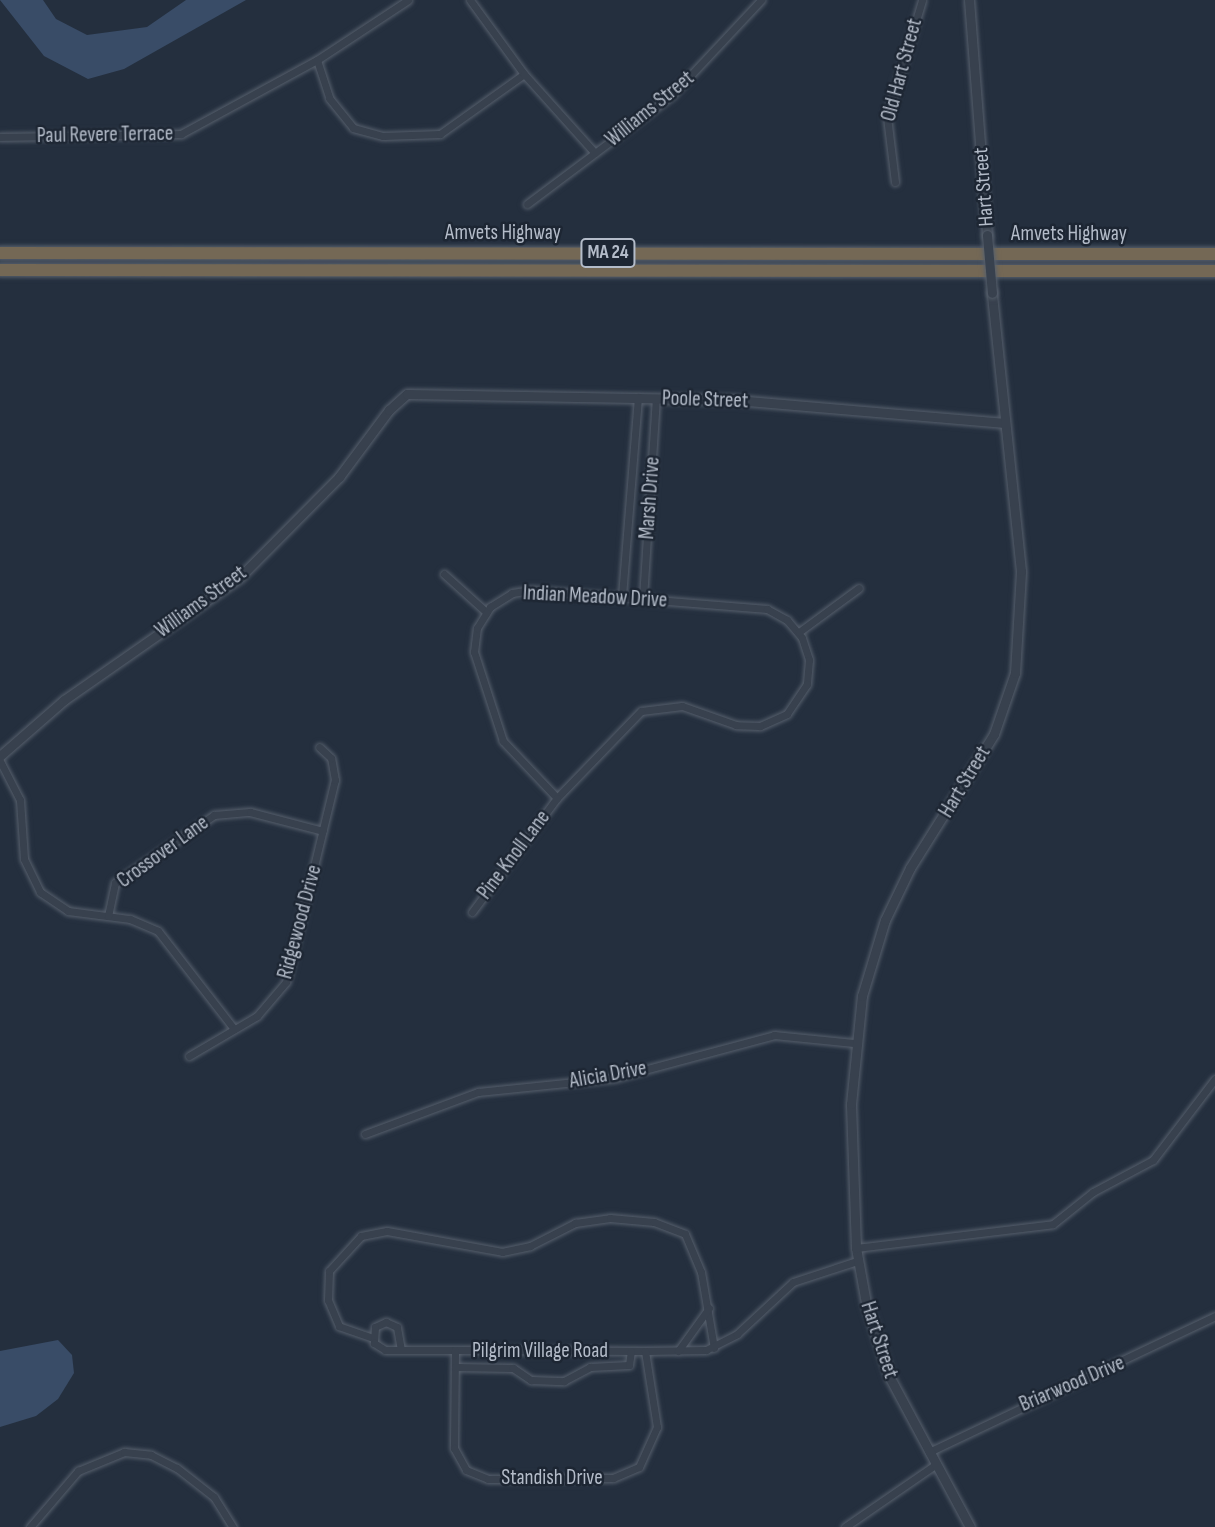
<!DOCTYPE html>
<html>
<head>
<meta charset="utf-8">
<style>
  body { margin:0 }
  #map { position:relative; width:1215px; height:1527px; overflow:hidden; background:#242f3e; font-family:"Sofia Sans Condensed",sans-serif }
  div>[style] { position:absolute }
  .water>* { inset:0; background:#394c67 }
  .roads { filter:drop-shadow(0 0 2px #565f6c) drop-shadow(0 0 2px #565f6c) }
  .minor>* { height:7px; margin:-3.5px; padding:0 3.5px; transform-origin:3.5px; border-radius:3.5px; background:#38414e }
  .tertiary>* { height:9px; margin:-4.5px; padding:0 4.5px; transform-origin:4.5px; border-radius:4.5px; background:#38414e }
  .motorway>* { height:12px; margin:-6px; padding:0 6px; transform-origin:6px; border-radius:6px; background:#746855 }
  .bridges { filter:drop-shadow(0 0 2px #565f6c) drop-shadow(0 0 2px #565f6c) }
  .tertiary-bridge>* { height:9px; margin:-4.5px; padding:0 4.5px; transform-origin:4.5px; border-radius:4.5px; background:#38414e }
  span { translate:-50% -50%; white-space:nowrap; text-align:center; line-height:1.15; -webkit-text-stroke:5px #1d2633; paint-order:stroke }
  .shield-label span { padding:2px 5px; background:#1d2633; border:2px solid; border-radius:5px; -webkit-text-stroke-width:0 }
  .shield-label { font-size:19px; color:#b4bcc9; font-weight:700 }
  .street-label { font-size:21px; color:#b4bcc9 }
</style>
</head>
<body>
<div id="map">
  <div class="water">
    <div style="clip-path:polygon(0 0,43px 0,56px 19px,87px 35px,147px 27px,186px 0,246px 0,124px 69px,88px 79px,44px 56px)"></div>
    <div style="clip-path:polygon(58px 1340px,72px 1355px,74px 1373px,58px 1399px,36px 1416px,0 1427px,0 1351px)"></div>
  </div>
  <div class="roads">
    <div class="minor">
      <div style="left:408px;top:0;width:109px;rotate:146.6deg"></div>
      <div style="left:317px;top:60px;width:40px;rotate:72deg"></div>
      <div style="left:329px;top:98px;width:38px;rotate:51deg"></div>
      <div style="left:353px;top:128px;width:31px;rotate:15deg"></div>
      <div style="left:383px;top:136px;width:57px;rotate:-2deg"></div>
      <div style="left:440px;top:134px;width:103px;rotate:-35.5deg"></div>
      <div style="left:470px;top:0;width:92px;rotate:53.9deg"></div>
      <div style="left:524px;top:74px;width:106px;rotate:48.1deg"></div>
      <div style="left:0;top:137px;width:181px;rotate:-0.9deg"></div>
      <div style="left:181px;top:134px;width:155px;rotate:-28.6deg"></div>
      <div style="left:895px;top:182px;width:65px;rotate:-97deg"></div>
      <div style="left:887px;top:117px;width:122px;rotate:-73.3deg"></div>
      <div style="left:527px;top:204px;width:180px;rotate:-36.9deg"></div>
      <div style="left:671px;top:96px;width:132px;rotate:-46.8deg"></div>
      <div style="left:444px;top:574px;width:57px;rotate:42.1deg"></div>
      <div style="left:532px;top:590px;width:236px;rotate:4.6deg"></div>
      <div style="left:767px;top:609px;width:23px;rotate:29deg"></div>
      <div style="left:787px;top:620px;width:23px;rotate:50deg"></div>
      <div style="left:802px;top:638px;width:23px;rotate:72deg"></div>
      <div style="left:809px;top:660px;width:24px;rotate:95deg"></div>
      <div style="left:807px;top:684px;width:36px;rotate:124deg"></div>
      <div style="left:787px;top:714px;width:30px;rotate:156deg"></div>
      <div style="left:760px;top:726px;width:24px;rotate:-178deg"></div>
      <div style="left:736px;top:725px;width:57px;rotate:-160.6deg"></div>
      <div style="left:682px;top:706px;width:41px;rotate:173deg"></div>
      <div style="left:641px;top:711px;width:121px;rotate:134deg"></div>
      <div style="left:557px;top:798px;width:79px;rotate:-133.5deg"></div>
      <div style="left:503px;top:741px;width:94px;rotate:-108deg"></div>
      <div style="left:474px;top:652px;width:24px;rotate:-83deg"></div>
      <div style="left:477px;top:628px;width:25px;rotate:-58deg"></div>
      <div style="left:490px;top:607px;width:26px;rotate:-32deg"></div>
      <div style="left:512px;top:593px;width:20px;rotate:-9deg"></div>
      <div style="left:622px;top:596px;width:200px;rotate:-85.4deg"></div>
      <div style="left:643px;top:598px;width:200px;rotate:-86.3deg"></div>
      <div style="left:799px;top:632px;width:74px;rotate:-36.3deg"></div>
      <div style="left:0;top:761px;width:44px;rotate:62.9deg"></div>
      <div style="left:20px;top:800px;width:59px;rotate:86.1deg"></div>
      <div style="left:24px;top:859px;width:37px;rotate:64deg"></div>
      <div style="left:40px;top:892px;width:34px;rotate:34deg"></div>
      <div style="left:68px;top:911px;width:63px;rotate:7.4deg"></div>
      <div style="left:130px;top:919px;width:30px;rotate:23deg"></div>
      <div style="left:158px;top:931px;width:124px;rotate:52.2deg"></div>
      <div style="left:472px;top:912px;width:142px;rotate:-53.3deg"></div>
      <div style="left:108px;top:916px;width:34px;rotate:-78deg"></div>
      <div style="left:115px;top:883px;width:120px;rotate:-34.5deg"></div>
      <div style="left:214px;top:815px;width:36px;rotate:-5deg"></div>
      <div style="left:250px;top:812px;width:75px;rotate:14.6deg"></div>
      <div style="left:189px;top:1056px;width:79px;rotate:-30.5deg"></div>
      <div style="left:257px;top:1016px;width:45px;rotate:-49.5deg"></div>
      <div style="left:286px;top:982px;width:208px;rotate:-76.4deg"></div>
      <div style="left:335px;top:780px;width:22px;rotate:-100deg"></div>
      <div style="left:331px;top:758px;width:16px;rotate:-137deg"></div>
      <div style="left:365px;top:1134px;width:121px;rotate:-20.4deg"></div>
      <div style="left:478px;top:1092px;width:137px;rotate:-5.9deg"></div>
      <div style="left:614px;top:1078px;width:166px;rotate:-15deg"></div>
      <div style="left:774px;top:1035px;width:80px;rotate:5.7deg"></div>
      <div style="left:856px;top:1248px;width:198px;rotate:-6.9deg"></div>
      <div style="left:1053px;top:1224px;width:51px;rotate:-38.7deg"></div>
      <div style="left:1093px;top:1192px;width:68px;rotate:-28.1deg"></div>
      <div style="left:1153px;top:1160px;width:102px;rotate:-52.6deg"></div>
      <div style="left:373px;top:1338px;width:36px;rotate:-161deg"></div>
      <div style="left:339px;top:1326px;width:28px;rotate:-113deg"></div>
      <div style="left:328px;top:1300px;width:29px;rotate:-88deg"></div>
      <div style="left:329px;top:1271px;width:47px;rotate:-47.6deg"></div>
      <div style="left:361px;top:1236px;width:26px;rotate:-11deg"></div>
      <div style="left:387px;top:1231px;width:117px;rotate:10.3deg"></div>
      <div style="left:502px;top:1252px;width:29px;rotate:-12deg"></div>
      <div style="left:530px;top:1246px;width:51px;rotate:-27.1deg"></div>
      <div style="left:575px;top:1223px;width:35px;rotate:-8deg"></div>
      <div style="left:610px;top:1218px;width:44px;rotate:5.2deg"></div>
      <div style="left:654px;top:1222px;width:33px;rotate:21deg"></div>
      <div style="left:685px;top:1234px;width:41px;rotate:67.2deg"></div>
      <div style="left:701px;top:1272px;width:77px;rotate:80.3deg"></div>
      <div style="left:401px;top:1350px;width:23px;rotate:-100deg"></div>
      <div style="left:397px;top:1327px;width:12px;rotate:-156deg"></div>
      <div style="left:386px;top:1322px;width:12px;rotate:156deg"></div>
      <div style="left:375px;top:1327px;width:16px;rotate:94deg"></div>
      <div style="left:374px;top:1343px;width:13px;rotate:32deg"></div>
      <div style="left:385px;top:1350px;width:70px"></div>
      <div style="left:455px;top:1350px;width:190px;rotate:0.3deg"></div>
      <div style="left:645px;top:1351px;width:61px;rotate:-0.9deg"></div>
      <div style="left:706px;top:1350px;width:35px;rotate:-27deg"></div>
      <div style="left:737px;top:1334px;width:76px;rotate:-42.9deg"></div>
      <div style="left:793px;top:1282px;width:67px;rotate:-18.2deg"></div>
      <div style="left:455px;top:1350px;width:98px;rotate:90.6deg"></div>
      <div style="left:454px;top:1448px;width:25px;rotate:61deg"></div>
      <div style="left:466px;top:1470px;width:24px;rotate:22deg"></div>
      <div style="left:488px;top:1479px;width:125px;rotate:-0.5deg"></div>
      <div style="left:613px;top:1478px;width:28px;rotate:-23deg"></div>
      <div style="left:639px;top:1467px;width:44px;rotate:-65.8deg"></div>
      <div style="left:657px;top:1427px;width:77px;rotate:-99deg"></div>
      <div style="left:678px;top:1351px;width:53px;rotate:-54.2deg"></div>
      <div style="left:455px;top:1367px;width:58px;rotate:1deg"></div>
      <div style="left:513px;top:1368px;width:22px;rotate:34deg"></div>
      <div style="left:531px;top:1380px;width:33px;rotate:2deg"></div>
      <div style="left:564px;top:1381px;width:30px;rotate:-28deg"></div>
      <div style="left:590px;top:1367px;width:39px;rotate:-3deg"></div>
      <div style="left:629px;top:1365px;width:14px;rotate:-82deg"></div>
      <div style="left:929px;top:1452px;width:317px;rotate:-25.4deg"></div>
      <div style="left:30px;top:1527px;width:74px;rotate:-49.4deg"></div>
      <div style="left:78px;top:1471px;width:50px;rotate:-22.4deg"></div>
      <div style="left:124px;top:1452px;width:27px;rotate:6deg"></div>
      <div style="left:151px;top:1455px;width:29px;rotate:27deg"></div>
      <div style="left:177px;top:1468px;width:47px;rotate:38.1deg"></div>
      <div style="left:214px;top:1497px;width:36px;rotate:58deg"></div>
      <div style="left:845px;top:1527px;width:109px;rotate:-34.6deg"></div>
    </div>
    <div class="tertiary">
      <div style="left:969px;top:0;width:236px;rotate:85.6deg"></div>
      <div style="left:0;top:756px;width:85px;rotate:-41.2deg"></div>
      <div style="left:64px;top:700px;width:215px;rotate:-34.9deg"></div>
      <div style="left:240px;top:577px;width:141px;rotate:-45.3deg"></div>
      <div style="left:339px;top:477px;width:84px;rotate:-53.3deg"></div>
      <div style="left:389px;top:410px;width:24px;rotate:-42deg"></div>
      <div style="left:407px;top:394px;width:329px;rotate:1deg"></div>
      <div style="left:736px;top:400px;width:267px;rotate:4.9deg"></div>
      <div style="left:970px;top:1527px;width:169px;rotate:-118.2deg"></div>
      <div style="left:890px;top:1378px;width:79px;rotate:-107.7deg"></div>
      <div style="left:866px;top:1303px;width:56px;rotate:-100.3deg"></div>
      <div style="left:856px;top:1248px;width:144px;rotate:-92deg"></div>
      <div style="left:851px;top:1104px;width:109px;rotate:-84.2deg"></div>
      <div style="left:862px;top:996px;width:79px;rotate:-73.2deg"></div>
      <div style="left:885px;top:920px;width:58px;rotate:-64.3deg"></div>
      <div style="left:910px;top:868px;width:158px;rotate:-57.9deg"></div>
      <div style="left:994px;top:734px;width:65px;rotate:-71deg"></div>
      <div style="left:1015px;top:673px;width:102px;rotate:-86.6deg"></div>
      <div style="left:1021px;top:571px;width:280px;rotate:-96deg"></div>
    </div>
    <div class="motorway">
      <div style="left:0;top:253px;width:1215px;rotate:0.05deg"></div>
      <div style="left:0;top:270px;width:1215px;rotate:0.05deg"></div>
    </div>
  </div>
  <div class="bridges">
    <div class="tertiary-bridge">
      <div style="left:987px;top:235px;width:58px;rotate:85.1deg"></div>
    </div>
  </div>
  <div class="shield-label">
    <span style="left:608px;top:253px">MA 24</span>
  </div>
  <div class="street-label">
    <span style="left:902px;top:70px;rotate:-75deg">Old Hart Street</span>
    <span style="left:650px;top:109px;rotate:-39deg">Williams Street</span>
    <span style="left:105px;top:135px;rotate:-1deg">Paul Revere Terrace</span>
    <span style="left:984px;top:187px;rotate:-94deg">Hart Street</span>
    <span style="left:503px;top:233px">Amvets Highway</span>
    <span style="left:1069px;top:234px">Amvets Highway</span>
    <span style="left:705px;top:400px;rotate:2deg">Poole Street</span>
    <span style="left:650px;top:498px;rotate:-86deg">Marsh Drive</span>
    <span style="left:595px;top:597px;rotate:3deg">Indian Meadow Drive</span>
    <span style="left:201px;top:602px;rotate:-36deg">Williams Street</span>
    <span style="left:965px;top:782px;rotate:-59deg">Hart Street</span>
    <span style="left:163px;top:852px;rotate:-36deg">Crossover Lane</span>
    <span style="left:514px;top:855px;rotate:-53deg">Pine Knoll Lane</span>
    <span style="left:300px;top:922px;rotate:-75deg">Ridgewood Drive</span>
    <span style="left:608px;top:1075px;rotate:-10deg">Alicia Drive</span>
    <span style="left:879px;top:1340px;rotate:72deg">Hart Street</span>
    <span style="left:540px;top:1351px">Pilgrim Village Road</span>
    <span style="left:1072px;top:1384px;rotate:-23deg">Briarwood Drive</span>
    <span style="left:552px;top:1478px">Standish Drive</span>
  </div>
</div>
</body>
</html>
